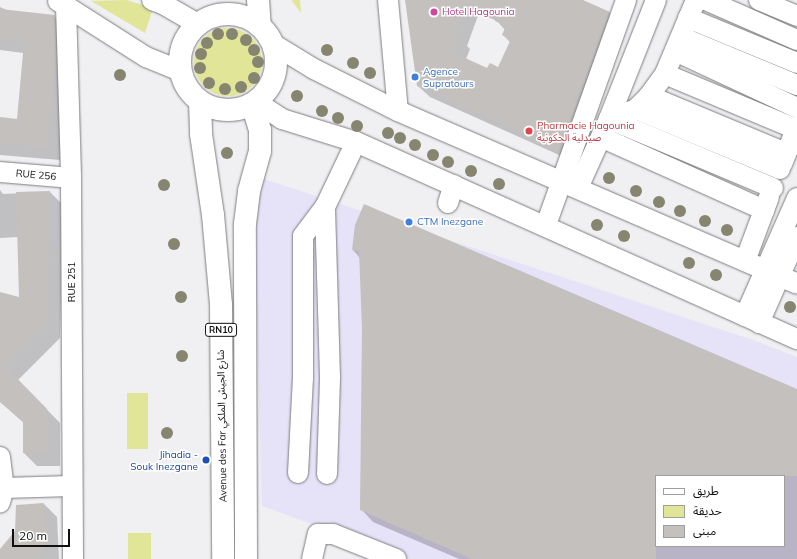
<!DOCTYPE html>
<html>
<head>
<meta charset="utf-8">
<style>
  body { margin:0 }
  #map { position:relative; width:797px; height:559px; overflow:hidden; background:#f0eff2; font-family:Mulish,"Noto Sans Arabic",sans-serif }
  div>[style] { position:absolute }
  .commercial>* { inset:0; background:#e6e2f8 }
  .green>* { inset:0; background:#e1e598; transform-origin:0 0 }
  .round { border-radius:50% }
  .shadow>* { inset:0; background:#0003 }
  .building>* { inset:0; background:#c3c0be }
  .roads { filter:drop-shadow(0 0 1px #7d7c7f) drop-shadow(0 0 1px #7d7c7f) }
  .minor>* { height:20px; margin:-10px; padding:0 10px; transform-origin:10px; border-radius:10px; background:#fff }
  .major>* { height:22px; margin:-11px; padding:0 11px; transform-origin:11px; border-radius:11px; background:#fff }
  .major>.ring { margin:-11px; padding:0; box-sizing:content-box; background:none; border:22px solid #fff; border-radius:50% }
  .trees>* { width:12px; height:12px; margin:-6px; border-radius:50%; background:#858570 }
  .dots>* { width:11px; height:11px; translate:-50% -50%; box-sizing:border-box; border:2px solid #fff; border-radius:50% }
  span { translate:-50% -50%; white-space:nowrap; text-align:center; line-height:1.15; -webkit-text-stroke:3px #fff; paint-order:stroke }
  .shield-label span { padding:1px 3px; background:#fff; border:1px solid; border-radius:3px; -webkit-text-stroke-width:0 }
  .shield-label { font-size:9px; color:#101011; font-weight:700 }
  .hotel-label { font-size:10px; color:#b23c85 }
  .left { translate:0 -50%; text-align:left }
  .shop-label { font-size:10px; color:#366cbe }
  .health-label { font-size:10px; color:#be3a42 }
  .street-label { font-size:10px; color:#101011 }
  .transit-label { font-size:10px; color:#164399 }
  .right { translate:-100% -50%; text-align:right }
  .legend { position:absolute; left:655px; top:475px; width:130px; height:72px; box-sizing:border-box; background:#fff; border:1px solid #9f9fa0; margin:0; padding:5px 7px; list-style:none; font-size:12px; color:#101011 }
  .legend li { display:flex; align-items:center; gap:8px; height:20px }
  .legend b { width:20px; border:1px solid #9f9fa0 }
  .scale { position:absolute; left:12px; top:529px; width:58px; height:18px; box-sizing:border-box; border:2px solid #101011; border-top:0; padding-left:5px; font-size:12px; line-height:14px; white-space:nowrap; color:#101011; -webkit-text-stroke:3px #fff; paint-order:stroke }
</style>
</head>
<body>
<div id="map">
  <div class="commercial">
    <div style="clip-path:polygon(evenodd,261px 178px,750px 339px,797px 357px,797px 559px,408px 559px,262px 506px,254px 211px,261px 178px,656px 476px,784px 476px,784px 546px,656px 546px,656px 476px)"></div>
  </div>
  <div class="green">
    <div style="clip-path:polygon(126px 0,153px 8px,145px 33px,91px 1px)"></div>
    <div style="clip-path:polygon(292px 0,300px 0,301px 13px,292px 1px)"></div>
    <div class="round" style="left:194px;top:28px;width:68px;height:68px"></div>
    <div style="left:127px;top:393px;width:21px;height:56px"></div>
    <div style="left:128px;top:533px;width:23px;height:26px"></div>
  </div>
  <div class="shadow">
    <div style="clip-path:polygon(evenodd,406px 0,578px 0,609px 13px,620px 24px,568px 159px,430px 97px,418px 86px,406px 0,479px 13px,497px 21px,505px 30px,503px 35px,510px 42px,499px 68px,488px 70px,466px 59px,470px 49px,467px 46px,479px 13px)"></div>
    <div style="clip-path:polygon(0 7px,9px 11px,54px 16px,67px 28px,68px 64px,60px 160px,0 155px,0 118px,18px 120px,24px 53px,0 50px)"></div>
    <div style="clip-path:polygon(0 190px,3px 194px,50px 192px,63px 205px,60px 338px,18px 380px,60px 423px,60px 466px,37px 466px,24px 453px,24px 423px,0 402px,0 300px,20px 299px,18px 237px,0 238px)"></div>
    <div style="clip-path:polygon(evenodd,364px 206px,797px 390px,797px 559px,459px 559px,373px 522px,361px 509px,363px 328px,360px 258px,353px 250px,364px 206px,656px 476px,784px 476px,784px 546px,656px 546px,656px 476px)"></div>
    <div style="clip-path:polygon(44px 504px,57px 517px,59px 559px,0 559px,0 550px)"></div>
  </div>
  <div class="building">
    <div style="clip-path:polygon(evenodd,405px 0,583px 0,610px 12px,589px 70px,574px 100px,577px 104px,566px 135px,564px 134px,557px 149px,417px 86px,405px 0,468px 2px,497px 16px,495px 21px,506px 26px,502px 35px,511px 39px,498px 67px,490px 63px,487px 68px,454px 53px,459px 38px,455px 36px,468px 2px)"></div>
    <div style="clip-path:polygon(0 9px,55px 15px,56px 51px,47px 148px,0 143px,0 117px,17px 119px,24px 42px,0 39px)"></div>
    <div style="clip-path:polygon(50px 191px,48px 324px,6px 367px,47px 409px,47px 453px,23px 453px,23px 422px,0 401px,0 292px,19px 297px,16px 192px)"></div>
    <div style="clip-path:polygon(364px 204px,797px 389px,797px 476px,656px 476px,656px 559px,472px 559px,360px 510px,362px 328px,359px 251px,352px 250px,355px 225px)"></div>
    <div style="clip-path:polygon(44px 503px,47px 548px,36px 559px,0 559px,0 549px,15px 531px,16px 505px)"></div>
  </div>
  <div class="roads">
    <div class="minor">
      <div style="left:152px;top:0;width:12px;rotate:20deg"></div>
      <div style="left:163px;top:4px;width:39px;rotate:30deg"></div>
      <div style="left:388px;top:0;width:111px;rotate:84.9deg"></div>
      <div style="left:656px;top:0;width:128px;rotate:111.6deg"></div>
      <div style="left:609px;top:119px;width:178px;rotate:22.8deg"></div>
      <div style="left:706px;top:0;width:99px;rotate:23.7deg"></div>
      <div style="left:759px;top:0;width:41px;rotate:22.8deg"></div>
      <div style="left:58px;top:1px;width:104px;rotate:32.5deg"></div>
      <div style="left:146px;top:57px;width:37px;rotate:22deg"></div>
      <div style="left:66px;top:6px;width:172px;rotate:88.3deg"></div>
      <div style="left:71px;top:178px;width:381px;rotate:89.7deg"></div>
      <div style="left:688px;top:18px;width:118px;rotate:22.4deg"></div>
      <div style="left:681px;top:37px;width:126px;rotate:22.5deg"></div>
      <div style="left:273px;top:44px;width:48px;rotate:31.4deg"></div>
      <div style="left:314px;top:69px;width:94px;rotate:26.6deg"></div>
      <div style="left:398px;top:111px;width:435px;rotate:23.4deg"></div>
      <div style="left:675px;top:51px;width:135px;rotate:25deg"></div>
      <div style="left:665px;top:74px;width:142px;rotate:22.8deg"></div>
      <div style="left:649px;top:96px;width:148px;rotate:22.6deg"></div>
      <div style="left:256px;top:102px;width:31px;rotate:33deg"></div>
      <div style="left:282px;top:119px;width:77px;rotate:17.3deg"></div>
      <div style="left:356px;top:142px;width:483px;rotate:24.1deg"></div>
      <div style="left:636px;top:109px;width:156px;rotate:22.6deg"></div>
      <div style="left:601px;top:137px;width:179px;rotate:24.1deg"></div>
      <div style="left:782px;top:164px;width:40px;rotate:-68deg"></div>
      <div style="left:0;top:172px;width:71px;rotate:4.8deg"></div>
      <div style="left:578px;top:188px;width:76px;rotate:-65.8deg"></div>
      <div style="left:609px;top:119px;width:29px;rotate:-20deg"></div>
      <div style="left:636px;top:109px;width:18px;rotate:-45deg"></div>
      <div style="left:649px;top:96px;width:27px;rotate:-54deg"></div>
      <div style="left:665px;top:74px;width:80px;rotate:-67.3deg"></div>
      <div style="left:448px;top:203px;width:19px;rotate:-72deg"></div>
      <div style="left:546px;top:225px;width:239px;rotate:-70.4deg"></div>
      <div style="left:745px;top:261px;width:68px;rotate:-69.4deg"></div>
      <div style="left:745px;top:316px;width:129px;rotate:-66.2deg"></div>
      <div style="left:759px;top:323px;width:94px;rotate:-66.2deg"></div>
      <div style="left:0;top:457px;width:31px;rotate:83deg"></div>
      <div style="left:4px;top:488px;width:15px;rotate:106deg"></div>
      <div style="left:298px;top:473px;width:95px;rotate:-87deg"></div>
      <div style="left:303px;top:378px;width:142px;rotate:-90deg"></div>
      <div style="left:303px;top:236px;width:36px;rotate:-53deg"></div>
      <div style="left:327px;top:474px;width:97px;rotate:-88.2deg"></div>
      <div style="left:330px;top:377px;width:170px;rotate:-91.7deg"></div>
      <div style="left:325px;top:207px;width:72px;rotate:-64.5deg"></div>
      <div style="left:4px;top:488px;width:67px;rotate:-1.7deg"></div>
      <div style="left:312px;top:559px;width:26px;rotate:-77deg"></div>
      <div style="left:318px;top:534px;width:15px"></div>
      <div style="left:333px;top:534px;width:68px;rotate:21.6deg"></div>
    </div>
    <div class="major">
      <div style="left:258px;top:0;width:26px;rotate:86deg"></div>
      <div class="ring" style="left:180px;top:14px;width:74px;height:74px"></div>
      <div style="left:200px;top:102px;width:32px;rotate:88deg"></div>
      <div style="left:201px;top:134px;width:82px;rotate:81.6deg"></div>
      <div style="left:213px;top:215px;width:90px;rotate:84.9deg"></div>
      <div style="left:221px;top:305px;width:254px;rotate:89.5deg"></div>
      <div style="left:246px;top:559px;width:335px;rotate:-90.2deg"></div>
      <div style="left:245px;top:224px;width:33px;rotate:-83deg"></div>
      <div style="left:249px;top:191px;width:41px;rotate:-74.6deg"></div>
      <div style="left:260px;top:151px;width:21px;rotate:-90deg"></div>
      <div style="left:260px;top:130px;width:27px;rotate:-107deg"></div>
    </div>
  </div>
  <div class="trees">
    <div style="left:218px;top:34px"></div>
    <div style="left:232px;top:34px"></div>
    <div style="left:246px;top:40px"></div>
    <div style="left:207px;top:43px"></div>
    <div style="left:254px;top:50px"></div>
    <div style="left:327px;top:50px"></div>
    <div style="left:201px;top:54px"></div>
    <div style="left:258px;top:62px"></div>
    <div style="left:353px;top:63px"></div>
    <div style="left:200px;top:68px"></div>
    <div style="left:370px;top:73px"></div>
    <div style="left:120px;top:75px"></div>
    <div style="left:254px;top:78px"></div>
    <div style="left:209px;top:83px"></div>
    <div style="left:241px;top:87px"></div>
    <div style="left:225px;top:89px"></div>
    <div style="left:297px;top:96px"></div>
    <div style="left:322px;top:111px"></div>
    <div style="left:338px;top:118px"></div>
    <div style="left:357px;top:126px"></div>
    <div style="left:388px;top:133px"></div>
    <div style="left:400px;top:138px"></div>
    <div style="left:415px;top:145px"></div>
    <div style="left:227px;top:153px"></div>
    <div style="left:433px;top:155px"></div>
    <div style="left:448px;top:162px"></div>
    <div style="left:471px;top:171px"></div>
    <div style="left:609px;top:178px"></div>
    <div style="left:499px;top:184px"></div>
    <div style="left:164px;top:185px"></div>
    <div style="left:636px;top:191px"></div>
    <div style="left:659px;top:202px"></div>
    <div style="left:680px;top:211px"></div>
    <div style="left:705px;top:221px"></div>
    <div style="left:597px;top:225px"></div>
    <div style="left:727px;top:230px"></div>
    <div style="left:624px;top:236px"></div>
    <div style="left:174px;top:244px"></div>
    <div style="left:689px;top:263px"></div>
    <div style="left:716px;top:275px"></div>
    <div style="left:181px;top:297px"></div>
    <div style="left:790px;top:307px"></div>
    <div style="left:182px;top:356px"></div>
    <div style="left:167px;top:433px"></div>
  </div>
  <div class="dots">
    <div style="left:434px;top:12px;background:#d1479c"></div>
    <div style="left:415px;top:77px;background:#3f7fe0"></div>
    <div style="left:529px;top:131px;background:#e0444e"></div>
    <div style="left:409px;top:222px;background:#3f7fe0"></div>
    <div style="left:206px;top:460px;background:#1a4fb4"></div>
  </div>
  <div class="shield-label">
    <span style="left:221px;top:330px">RN10</span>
  </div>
  <div class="hotel-label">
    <span class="left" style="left:442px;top:12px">Hotel Hagounia</span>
  </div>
  <div class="shop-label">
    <span class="left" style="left:423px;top:77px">Agence<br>Supratours</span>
    <span class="left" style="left:417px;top:222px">CTM Inezgane</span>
  </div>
  <div class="health-label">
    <span class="left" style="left:537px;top:131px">Pharmacie Hagounia<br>صيدلية الحكونية</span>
  </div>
  <div class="street-label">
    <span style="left:36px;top:175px;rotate:5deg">RUE 256</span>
    <span style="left:72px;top:282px;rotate:-90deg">RUE 251</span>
    <span style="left:222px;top:426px;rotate:-91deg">Avenue des Far شارع الجيش الملكي</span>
  </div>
  <div class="transit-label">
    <span class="right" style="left:198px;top:460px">Jihadia -<br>Souk Inezgane</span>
  </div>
  <ul class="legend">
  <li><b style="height:5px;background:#fff"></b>طريق</li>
  <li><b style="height:11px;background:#e1e598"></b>حديقة</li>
  <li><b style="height:11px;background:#c3c0be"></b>مبنى</li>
  </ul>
  <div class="scale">20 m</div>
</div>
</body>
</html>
